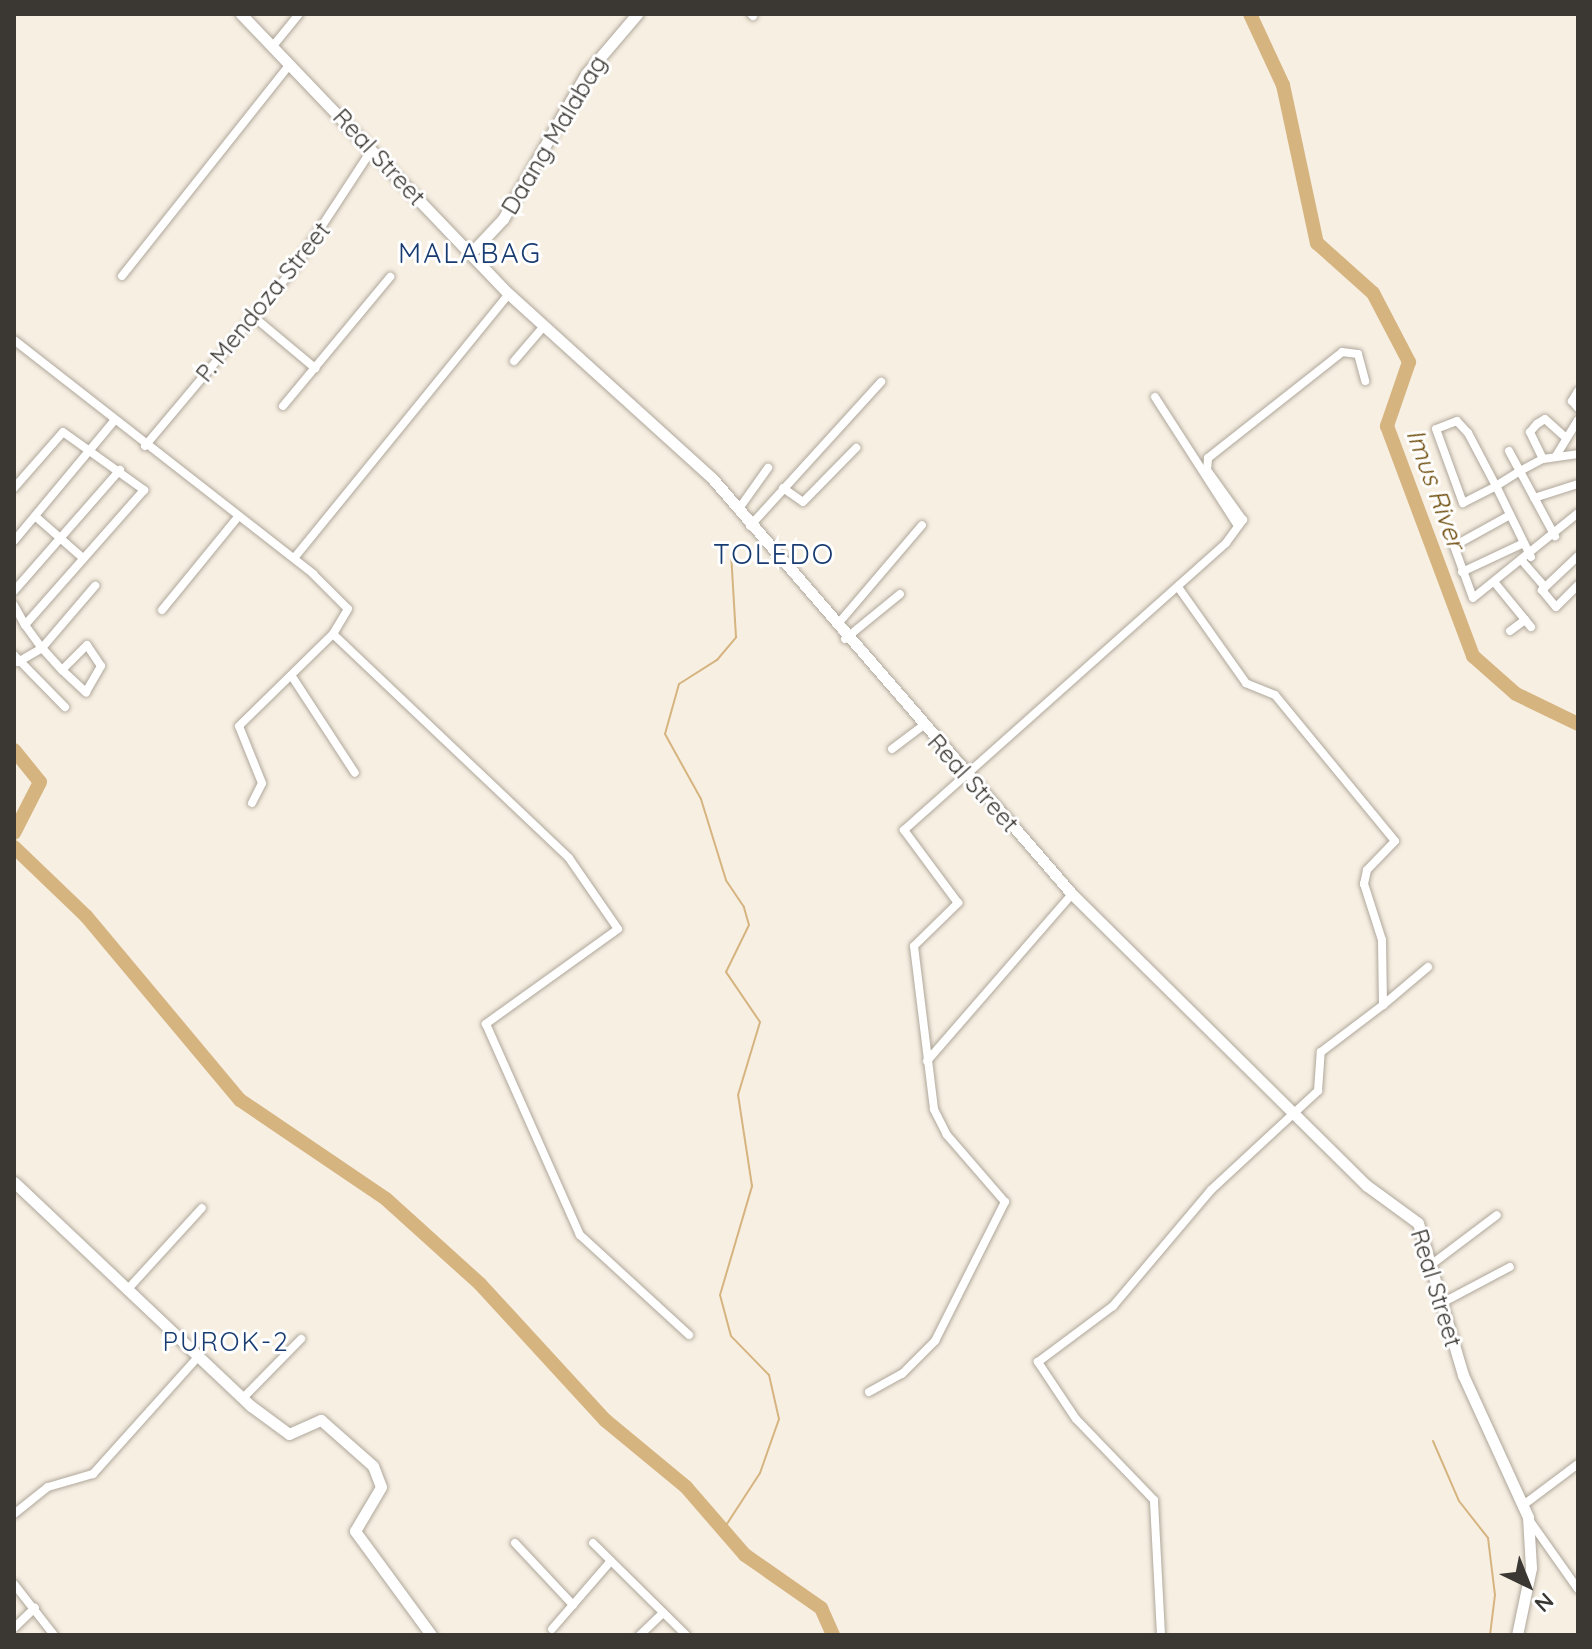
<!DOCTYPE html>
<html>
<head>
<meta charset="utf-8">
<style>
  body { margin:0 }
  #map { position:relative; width:1592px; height:1649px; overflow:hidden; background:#f7efe2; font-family:Quicksand,sans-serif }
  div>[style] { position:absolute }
  .stream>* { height:2px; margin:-1px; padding:0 1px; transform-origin:1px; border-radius:1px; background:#d6b480 }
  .river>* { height:14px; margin:-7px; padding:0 7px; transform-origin:7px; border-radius:7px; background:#d6b480 }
  .roads { filter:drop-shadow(0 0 2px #afa79b) drop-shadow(0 0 2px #afa79b) }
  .street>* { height:8px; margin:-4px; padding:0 4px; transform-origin:4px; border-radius:4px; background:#fff }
  .secondary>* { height:11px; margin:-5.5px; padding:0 5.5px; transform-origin:5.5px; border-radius:5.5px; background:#fff }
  span { translate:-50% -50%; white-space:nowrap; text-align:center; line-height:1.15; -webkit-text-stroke:6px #fff; paint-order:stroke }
  .street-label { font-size:24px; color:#3b3833 }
  .water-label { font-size:26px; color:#6f4d0d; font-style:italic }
  .neighbourhood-label { font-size:26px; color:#183c71; letter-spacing:2px }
  .quarter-label { font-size:28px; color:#183c71; letter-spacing:2px }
  .frame { position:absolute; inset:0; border:16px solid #3b3833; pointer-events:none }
  .north { position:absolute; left:1488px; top:1545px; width:80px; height:80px; -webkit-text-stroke:6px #fff; paint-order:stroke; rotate:137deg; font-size:22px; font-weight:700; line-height:32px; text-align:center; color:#3b3833 }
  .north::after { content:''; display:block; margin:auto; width:28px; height:36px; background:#3b3833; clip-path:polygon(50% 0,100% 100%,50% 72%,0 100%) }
</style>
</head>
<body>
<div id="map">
  <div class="stream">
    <div style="left:1433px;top:1441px;width:65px;rotate:66.6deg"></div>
    <div style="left:1459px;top:1501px;width:47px;rotate:51.9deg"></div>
    <div style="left:1488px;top:1538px;width:57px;rotate:83deg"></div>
    <div style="left:1495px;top:1595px;width:40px;rotate:97.1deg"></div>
    <div style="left:723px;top:1530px;width:68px;rotate:-57deg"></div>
    <div style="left:760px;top:1473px;width:57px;rotate:-70.6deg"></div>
    <div style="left:779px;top:1419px;width:45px;rotate:-102.8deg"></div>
    <div style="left:769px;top:1375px;width:54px;rotate:-134.3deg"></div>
    <div style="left:731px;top:1336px;width:42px;rotate:-105deg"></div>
    <div style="left:720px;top:1295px;width:114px;rotate:-73.6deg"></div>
    <div style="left:752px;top:1186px;width:92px;rotate:-98.7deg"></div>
    <div style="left:738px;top:1095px;width:76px;rotate:-73.2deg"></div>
    <div style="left:760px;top:1022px;width:60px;rotate:-124.2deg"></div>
    <div style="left:726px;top:972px;width:52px;rotate:-63.9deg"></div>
    <div style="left:749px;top:925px;width:19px;rotate:-106deg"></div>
    <div style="left:744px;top:907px;width:32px;rotate:-124deg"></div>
    <div style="left:726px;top:880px;width:85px;rotate:-107.2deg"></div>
    <div style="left:701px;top:799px;width:74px;rotate:-119deg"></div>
    <div style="left:665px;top:734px;width:52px;rotate:-74.4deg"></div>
    <div style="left:679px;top:684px;width:45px;rotate:-32.3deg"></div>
    <div style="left:717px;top:660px;width:30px;rotate:-50deg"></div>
    <div style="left:736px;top:637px;width:83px;rotate:-93.4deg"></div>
  </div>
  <div class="river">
    <div style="left:1250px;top:14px;width:78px;rotate:65.1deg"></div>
    <div style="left:1283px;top:85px;width:162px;rotate:77.9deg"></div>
    <div style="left:1317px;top:243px;width:75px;rotate:41.8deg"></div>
    <div style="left:1373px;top:293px;width:78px;rotate:62.4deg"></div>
    <div style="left:1409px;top:362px;width:68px;rotate:109deg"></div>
    <div style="left:1387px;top:426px;width:246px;rotate:69.5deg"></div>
    <div style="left:1473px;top:656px;width:57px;rotate:41.5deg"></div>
    <div style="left:1516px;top:694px;width:69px;rotate:25.8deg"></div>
    <div style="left:14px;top:750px;width:41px;rotate:50.9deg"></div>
    <div style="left:40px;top:782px;width:57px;rotate:117deg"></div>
    <div style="left:14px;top:847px;width:100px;rotate:43.8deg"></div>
    <div style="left:86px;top:916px;width:240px;rotate:50.1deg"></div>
    <div style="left:240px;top:1100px;width:176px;rotate:34.1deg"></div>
    <div style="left:386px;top:1199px;width:127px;rotate:42.1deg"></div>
    <div style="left:480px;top:1284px;width:185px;rotate:47.4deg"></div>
    <div style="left:605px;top:1420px;width:105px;rotate:39.6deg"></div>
    <div style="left:686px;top:1487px;width:90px;rotate:49.1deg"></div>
    <div style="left:745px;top:1555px;width:93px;rotate:34.9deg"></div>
    <div style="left:821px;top:1608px;width:30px;rotate:66deg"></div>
  </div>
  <div class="roads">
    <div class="street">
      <div style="left:751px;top:14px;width:3px;rotate:45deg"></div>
      <div style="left:273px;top:46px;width:41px;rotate:-50.9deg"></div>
      <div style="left:122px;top:276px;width:270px;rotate:-51.6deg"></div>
      <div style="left:254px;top:317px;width:80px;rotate:39.9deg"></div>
      <div style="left:14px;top:340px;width:380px;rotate:38deg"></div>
      <div style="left:313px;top:574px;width:49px;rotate:45deg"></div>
      <div style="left:348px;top:609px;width:29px;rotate:121deg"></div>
      <div style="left:333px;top:634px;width:325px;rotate:43.5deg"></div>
      <div style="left:569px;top:858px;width:86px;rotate:55.4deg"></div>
      <div style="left:618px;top:929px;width:163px;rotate:144.3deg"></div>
      <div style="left:486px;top:1024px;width:231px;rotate:66deg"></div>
      <div style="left:580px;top:1235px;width:148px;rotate:42.5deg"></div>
      <div style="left:514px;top:361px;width:46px;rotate:-49.4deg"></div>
      <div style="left:1578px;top:391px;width:12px;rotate:121deg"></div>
      <div style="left:1572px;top:401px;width:9px;rotate:49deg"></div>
      <div style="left:1155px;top:397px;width:153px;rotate:57.2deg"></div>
      <div style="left:283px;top:406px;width:168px;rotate:-50.3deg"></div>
      <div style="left:145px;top:446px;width:234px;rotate:-50deg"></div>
      <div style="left:295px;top:267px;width:139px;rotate:-56.8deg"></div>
      <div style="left:1509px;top:451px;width:97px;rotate:61.6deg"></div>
      <div style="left:1556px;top:456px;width:42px;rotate:-58.6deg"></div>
      <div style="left:1543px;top:459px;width:30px;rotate:-116deg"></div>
      <div style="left:1530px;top:432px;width:11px;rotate:-49deg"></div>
      <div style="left:1537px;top:424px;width:9px;rotate:-32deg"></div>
      <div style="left:1545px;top:419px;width:25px;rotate:42deg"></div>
      <div style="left:14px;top:488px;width:74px;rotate:-48.8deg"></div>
      <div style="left:63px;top:432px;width:100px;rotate:35.6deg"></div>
      <div style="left:144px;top:490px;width:180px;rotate:131.4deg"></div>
      <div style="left:25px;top:625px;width:23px;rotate:-119deg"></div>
      <div style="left:783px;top:488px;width:24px;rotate:35deg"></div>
      <div style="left:803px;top:502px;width:76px;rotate:-45.5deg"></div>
      <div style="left:1534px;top:498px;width:46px;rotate:-17.7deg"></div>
      <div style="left:738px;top:510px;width:52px;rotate:-54.5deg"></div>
      <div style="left:1510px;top:515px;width:64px;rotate:151deg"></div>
      <div style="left:1454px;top:546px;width:55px;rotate:69.9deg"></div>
      <div style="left:1473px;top:598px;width:135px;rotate:-39deg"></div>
      <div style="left:35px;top:516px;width:64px;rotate:41.2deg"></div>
      <div style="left:750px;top:526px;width:195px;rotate:-47.7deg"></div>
      <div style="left:14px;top:541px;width:155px;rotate:-50.2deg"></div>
      <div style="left:1578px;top:556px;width:50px;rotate:136.6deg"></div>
      <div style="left:1542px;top:590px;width:22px;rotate:51deg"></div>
      <div style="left:1556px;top:607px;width:31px;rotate:-45deg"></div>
      <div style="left:295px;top:557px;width:339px;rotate:-50.9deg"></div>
      <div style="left:1531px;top:557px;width:79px;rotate:-116.2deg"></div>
      <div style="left:1496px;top:486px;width:60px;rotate:-117.8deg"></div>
      <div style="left:1468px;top:433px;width:16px;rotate:-133deg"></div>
      <div style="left:1457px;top:421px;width:22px;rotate:159deg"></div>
      <div style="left:1436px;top:429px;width:79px;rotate:70deg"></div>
      <div style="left:1463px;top:503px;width:37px;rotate:-27deg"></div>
      <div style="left:1496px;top:486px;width:28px;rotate:-32deg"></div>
      <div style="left:1520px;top:471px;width:26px;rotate:-28deg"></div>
      <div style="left:1543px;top:459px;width:35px;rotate:-8deg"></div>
      <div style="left:1524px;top:563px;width:32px;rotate:49deg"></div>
      <div style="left:1462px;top:572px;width:68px;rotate:-25.1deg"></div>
      <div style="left:1495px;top:583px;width:57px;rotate:50.7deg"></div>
      <div style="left:14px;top:591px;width:161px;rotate:-48.8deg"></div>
      <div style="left:162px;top:610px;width:119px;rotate:-50.8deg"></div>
      <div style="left:25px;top:625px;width:29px;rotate:54deg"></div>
      <div style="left:42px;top:648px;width:30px;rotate:48deg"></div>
      <div style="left:62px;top:670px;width:33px;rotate:43deg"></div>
      <div style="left:86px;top:692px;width:30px;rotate:-60deg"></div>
      <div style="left:101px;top:666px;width:25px;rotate:-124deg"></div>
      <div style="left:87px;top:645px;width:35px;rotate:135deg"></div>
      <div style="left:837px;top:625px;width:131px;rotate:-49.6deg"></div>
      <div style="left:1510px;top:631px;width:19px;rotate:-36deg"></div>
      <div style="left:845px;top:639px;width:71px;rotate:-39.3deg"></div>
      <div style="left:14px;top:655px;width:73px;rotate:45.6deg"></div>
      <div style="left:18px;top:662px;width:28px;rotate:-30deg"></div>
      <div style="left:42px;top:648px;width:82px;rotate:-49.5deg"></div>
      <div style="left:293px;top:678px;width:113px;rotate:56.9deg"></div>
      <div style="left:892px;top:749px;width:38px;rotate:-37deg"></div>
      <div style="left:252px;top:803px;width:22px;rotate:-63deg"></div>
      <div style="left:262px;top:783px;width:61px;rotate:-112deg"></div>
      <div style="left:239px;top:726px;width:132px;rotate:-44.4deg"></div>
      <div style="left:1383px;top:1005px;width:59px;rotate:-40.2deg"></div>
      <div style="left:927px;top:1061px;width:221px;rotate:-49deg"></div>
      <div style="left:1432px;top:1264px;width:81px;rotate:-37deg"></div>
      <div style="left:127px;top:1290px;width:111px;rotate:-47.6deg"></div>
      <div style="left:1440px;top:1304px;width:79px;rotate:-27.9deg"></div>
      <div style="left:869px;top:1392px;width:38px;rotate:-29deg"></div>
      <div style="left:902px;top:1374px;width:47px;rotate:-45deg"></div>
      <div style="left:935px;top:1341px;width:156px;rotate:-63.3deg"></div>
      <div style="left:1005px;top:1202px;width:89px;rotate:-130.9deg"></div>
      <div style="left:947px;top:1135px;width:29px;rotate:-117deg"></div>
      <div style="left:934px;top:1109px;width:164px;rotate:-97deg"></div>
      <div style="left:914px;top:946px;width:62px;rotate:-44.3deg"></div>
      <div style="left:958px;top:903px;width:91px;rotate:-126.5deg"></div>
      <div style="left:904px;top:830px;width:431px;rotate:-41.7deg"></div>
      <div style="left:1226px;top:543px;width:29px;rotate:-54deg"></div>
      <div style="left:1243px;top:520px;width:62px;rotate:-125.8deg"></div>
      <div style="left:1207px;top:470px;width:12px;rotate:-85deg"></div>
      <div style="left:1208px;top:458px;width:171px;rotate:-38.3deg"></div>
      <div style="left:1342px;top:352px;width:16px;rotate:7deg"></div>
      <div style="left:1358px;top:354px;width:28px;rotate:75deg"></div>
      <div style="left:243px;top:1398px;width:83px;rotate:-45.5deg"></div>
      <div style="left:1522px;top:1506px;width:70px;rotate:-36.9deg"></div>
      <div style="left:14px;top:1514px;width:43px;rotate:-38.5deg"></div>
      <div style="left:48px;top:1487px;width:47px;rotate:-16.1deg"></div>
      <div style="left:93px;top:1474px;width:157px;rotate:-48.1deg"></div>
      <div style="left:1530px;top:1521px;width:83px;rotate:54.8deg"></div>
      <div style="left:515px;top:1543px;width:85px;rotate:46.9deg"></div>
      <div style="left:593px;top:1543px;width:131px;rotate:44.7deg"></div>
      <div style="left:14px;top:1584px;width:65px;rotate:51.9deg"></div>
      <div style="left:14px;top:1628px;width:29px;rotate:-44deg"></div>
      <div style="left:552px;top:1629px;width:90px;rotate:-49.1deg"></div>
      <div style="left:640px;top:1635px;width:32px;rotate:-44deg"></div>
      <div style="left:1161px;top:1635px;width:135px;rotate:-93deg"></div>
      <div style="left:1154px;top:1500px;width:112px;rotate:-133.9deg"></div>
      <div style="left:1076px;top:1419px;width:69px;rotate:-123.7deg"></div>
      <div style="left:1038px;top:1362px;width:94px;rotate:-36.7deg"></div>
      <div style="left:1113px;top:1306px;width:152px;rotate:-49.8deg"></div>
      <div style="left:1211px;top:1190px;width:146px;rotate:-42.8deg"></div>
      <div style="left:1318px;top:1091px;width:39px;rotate:-86deg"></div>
      <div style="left:1321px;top:1052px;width:78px;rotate:-37.2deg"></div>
      <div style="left:1383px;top:1005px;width:65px;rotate:-90.9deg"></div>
      <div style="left:1382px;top:940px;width:59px;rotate:-107.8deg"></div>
      <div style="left:1364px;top:884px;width:14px;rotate:-78deg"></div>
      <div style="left:1367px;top:870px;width:40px;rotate:-46deg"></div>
      <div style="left:1395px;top:841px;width:189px;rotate:-129.4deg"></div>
      <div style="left:1275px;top:695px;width:31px;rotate:-158deg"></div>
      <div style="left:1246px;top:683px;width:118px;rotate:-125.3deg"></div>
    </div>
    <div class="secondary">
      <div style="left:241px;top:14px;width:388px;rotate:46.3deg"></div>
      <div style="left:509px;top:294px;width:274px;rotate:42.2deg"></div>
      <div style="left:712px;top:478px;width:550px;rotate:49.13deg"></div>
      <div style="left:1072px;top:894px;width:414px;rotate:44.7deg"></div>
      <div style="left:1366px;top:1185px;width:64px;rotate:36.2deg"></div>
      <div style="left:1418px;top:1223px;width:159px;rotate:73.5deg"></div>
      <div style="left:1463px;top:1375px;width:156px;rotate:65.4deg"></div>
      <div style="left:1528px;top:1517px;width:51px;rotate:86.6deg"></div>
      <div style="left:1531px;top:1568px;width:68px;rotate:101.8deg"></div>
      <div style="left:470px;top:254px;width:48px;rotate:-46.7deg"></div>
      <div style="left:503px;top:219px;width:167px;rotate:-60.2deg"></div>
      <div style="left:586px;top:74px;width:79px;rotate:-49.6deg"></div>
      <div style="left:14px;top:1182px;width:326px;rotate:43.4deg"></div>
      <div style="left:251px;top:1406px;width:47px;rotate:36.4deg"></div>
      <div style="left:289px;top:1434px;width:35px;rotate:-24deg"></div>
      <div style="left:321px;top:1420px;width:69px;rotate:41.5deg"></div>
      <div style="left:373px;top:1466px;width:22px;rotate:69deg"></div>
      <div style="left:381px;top:1487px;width:51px;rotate:120.6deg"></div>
      <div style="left:355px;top:1531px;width:129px;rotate:53.8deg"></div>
    </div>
  </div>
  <div class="street-label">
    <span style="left:554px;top:135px;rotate:-59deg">Daang Malabag</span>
    <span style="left:379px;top:157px;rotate:47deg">Real Street</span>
    <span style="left:263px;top:302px;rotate:-51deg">P. Mendoza Street</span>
    <span style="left:973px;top:783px;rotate:48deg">Real Street</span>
    <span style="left:1436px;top:1288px;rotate:73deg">Real Street</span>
  </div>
  <div class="water-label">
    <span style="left:1436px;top:489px;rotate:70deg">Imus River</span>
  </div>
  <div class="neighbourhood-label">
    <span style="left:226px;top:1342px">PUROK-2</span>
  </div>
  <div class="quarter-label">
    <span style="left:470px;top:253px">MALABAG</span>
    <span style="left:774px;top:554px">TOLEDO</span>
  </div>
  <div class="frame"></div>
  <div class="north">N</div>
</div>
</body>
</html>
